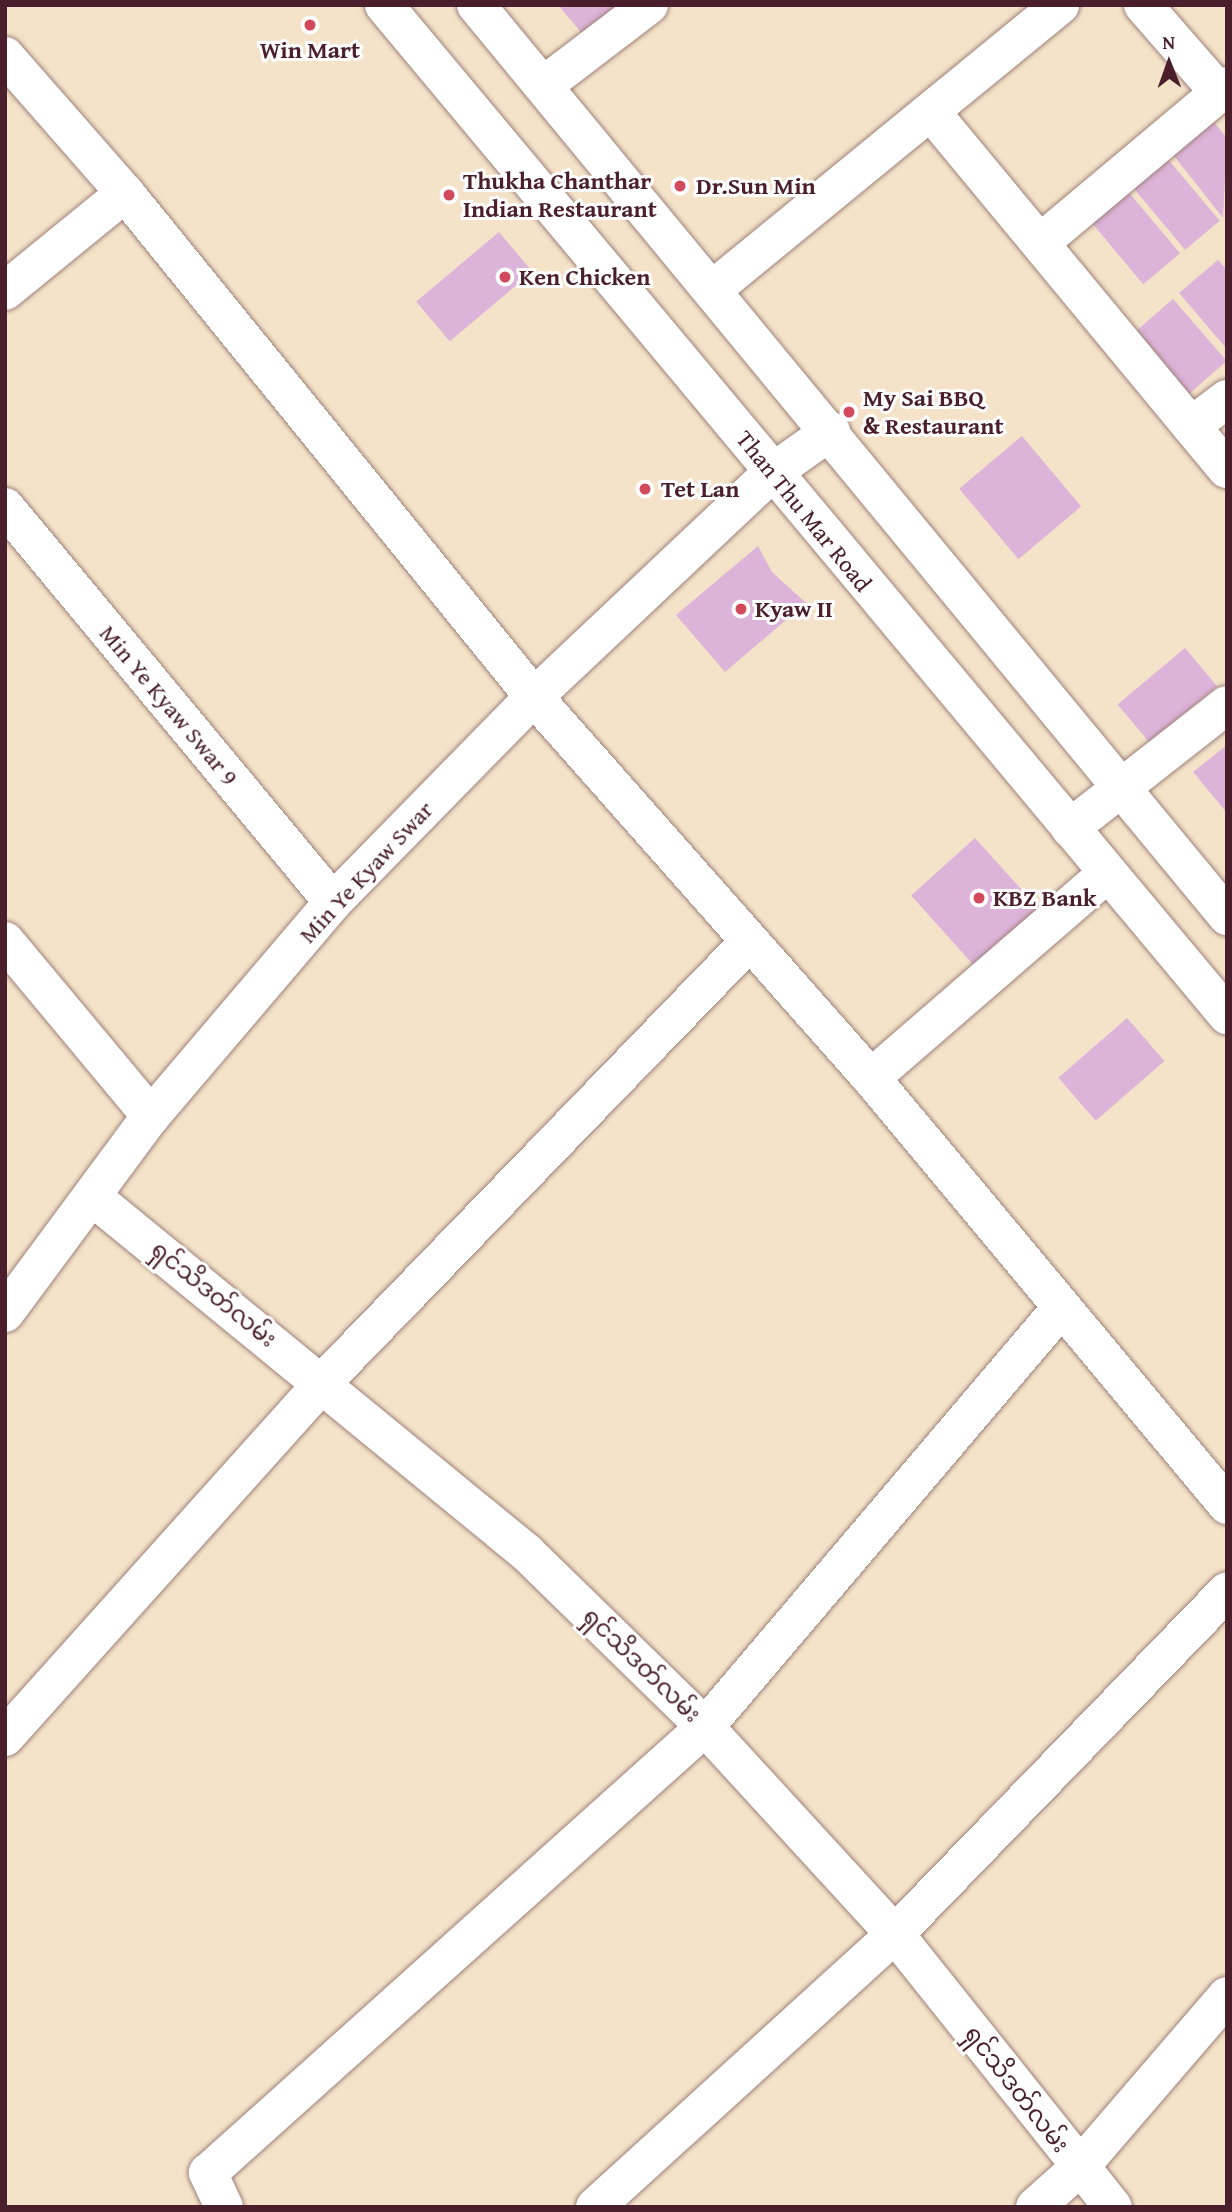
<!DOCTYPE html>
<html>
<head>
<meta charset="utf-8">
<style>
  body { margin:0 }
  #map { position:relative; width:1232px; height:2212px; overflow:hidden; background:#f4e3c9; font-family:"Gentium Book Plus","Noto Sans Myanmar",serif }
  div>[style] { position:absolute }
  .building>* { inset:0; background:#dcb3d9; transform-origin:0 0 }
  .roads { filter:drop-shadow(0 0 2px #9f817a) drop-shadow(0 0 2px #9f817a) }
  .minor>* { height:38px; margin:-19px; padding:0 19px; transform-origin:19px; border-radius:19px; background:#fff }
  .primary>* { height:38px; margin:-19px; padding:0 19px; transform-origin:19px; border-radius:19px; background:#fff }
  .dots>* { width:19px; height:19px; translate:-50% -50%; box-sizing:border-box; border:4px solid #fff; border-radius:50% }
  span { translate:-50% -50%; white-space:nowrap; text-align:center; line-height:1.15; -webkit-text-stroke:6px #fff; paint-order:stroke }
  .poi-label { font-size:24px; color:#4a1f2b; font-weight:700 }
  .left { translate:0 -50%; text-align:left }
  .street-label { font-size:24px; color:#4a1f2b }
  .frame { position:absolute; inset:0; border:7px solid #4a1f2b; pointer-events:none }
  .north { position:absolute; left:1134px; top:28px; width:70px; height:70px; -webkit-text-stroke:5px #fff; paint-order:stroke; rotate:359deg; font-size:19px; font-weight:700; line-height:28px; text-align:center; color:#4a1f2b }
  .north::after { content:''; display:block; margin:auto; width:24px; height:32px; background:#4a1f2b; clip-path:polygon(50% 0,100% 100%,50% 72%,0 100%) }
</style>
</head>
<body>
<div id="map">
  <div class="building">
    <div style="clip-path:polygon(558px 5px,622px 5px,585px 37px)"></div>
    <div style="clip-path:polygon(1212px 120px,1227px 138px,1223px 218px,1171px 152px)"></div>
    <div style="left:1167px;top:158px;width:82px;height:45px;rotate:50deg"></div>
    <div style="left:1126px;top:189px;width:84px;height:48px;rotate:50deg"></div>
    <div style="left:499px;top:232px;width:52px;height:108px;rotate:50deg"></div>
    <div style="clip-path:polygon(1218px 260px,1227px 270px,1227px 349px,1179px 293px)"></div>
    <div style="left:1173px;top:299px;width:82px;height:50px;rotate:49deg"></div>
    <div style="left:1022px;top:436px;width:92px;height:82px;rotate:50deg"></div>
    <div style="clip-path:polygon(758px 546px,772px 572px,806px 603px,725px 672px,676px 615px)"></div>
    <div style="left:1185px;top:648px;width:50px;height:88px;rotate:50deg"></div>
    <div style="clip-path:polygon(1227px 745px,1227px 813px,1193px 772px)"></div>
    <div style="left:975px;top:838px;width:96px;height:86px;rotate:48deg"></div>
    <div style="left:1127px;top:1018px;width:57px;height:91px;rotate:49deg"></div>
  </div>
  <div class="roads">
    <div class="minor">
      <div style="left:1143px;top:5px;width:116px;rotate:48.9deg"></div>
      <div style="left:5px;top:56px;width:182px;rotate:48.8deg"></div>
      <div style="left:125px;top:193px;width:649px;rotate:50.94deg"></div>
      <div style="left:534px;top:697px;width:509px;rotate:48.51deg"></div>
      <div style="left:871px;top:1078px;width:556px;rotate:50.18deg"></div>
      <div style="left:544px;top:85px;width:132px;rotate:-37.3deg"></div>
      <div style="left:932px;top:113px;width:462px;rotate:50.4deg"></div>
      <div style="left:1040px;top:243px;width:244px;rotate:-40deg"></div>
      <div style="left:712px;top:290px;width:450px;rotate:-39.3deg"></div>
      <div style="left:5px;top:291px;width:155px;rotate:-39.2deg"></div>
      <div style="left:1191px;top:426px;width:45px;rotate:-36.9deg"></div>
      <div style="left:5px;top:507px;width:513px;rotate:50.29deg"></div>
      <div style="left:1070px;top:828px;width:199px;rotate:-38.1deg"></div>
      <div style="left:5px;top:941px;width:228px;rotate:50.2deg"></div>
      <div style="left:871px;top:1078px;width:313px;rotate:-40.9deg"></div>
      <div style="left:95px;top:1199px;width:559px;rotate:39.33deg"></div>
      <div style="left:527px;top:1553px;width:249px;rotate:44.3deg"></div>
      <div style="left:705px;top:1727px;width:281px;rotate:47.5deg"></div>
      <div style="left:895px;top:1934px;width:349px;rotate:51.4deg"></div>
      <div style="left:5px;top:1313px;width:245px;rotate:-53.5deg"></div>
      <div style="left:151px;top:1116px;width:281px;rotate:-49.6deg"></div>
      <div style="left:333px;top:902px;width:287px;rotate:-45.6deg"></div>
      <div style="left:534px;top:697px;width:328px;rotate:-43.3deg"></div>
      <div style="left:773px;top:472px;width:71px;rotate:-35.3deg"></div>
      <div style="left:5px;top:1737px;width:478px;rotate:-48.1deg"></div>
      <div style="left:324px;top:1381px;width:611px;rotate:-45.93deg"></div>
      <div style="left:224px;top:2207px;width:38px;rotate:-115deg"></div>
      <div style="left:208px;top:2173px;width:668px;rotate:-41.9deg"></div>
      <div style="left:705px;top:1727px;width:551px;rotate:-49.64deg"></div>
      <div style="left:595px;top:2207px;width:406px;rotate:-42.3deg"></div>
      <div style="left:895px;top:1934px;width:477px;rotate:-45.9deg"></div>
      <div style="left:1035px;top:2207px;width:59px;rotate:-41.6deg"></div>
      <div style="left:1079px;top:2168px;width:227px;rotate:-49.3deg"></div>
    </div>
    <div class="primary">
      <div style="left:384px;top:5px;width:1316px;rotate:50.15deg"></div>
      <div style="left:476px;top:5px;width:1181px;rotate:50.5deg"></div>
    </div>
  </div>
  <div class="dots">
    <div style="left:310px;top:25px;background:#d1495b"></div>
    <div style="left:680px;top:186px;background:#d1495b"></div>
    <div style="left:449px;top:195px;background:#d1495b"></div>
    <div style="left:505px;top:277px;background:#d1495b"></div>
    <div style="left:849px;top:412px;background:#d1495b"></div>
    <div style="left:645px;top:489px;background:#d1495b"></div>
    <div style="left:741px;top:609px;background:#d1495b"></div>
    <div style="left:979px;top:898px;background:#d1495b"></div>
  </div>
  <div class="poi-label">
    <span style="left:310px;top:50px">Win Mart</span>
    <span class="left" style="left:463px;top:195px">Thukha Chanthar<br>Indian Restaurant</span>
    <span class="left" style="left:696px;top:186px">Dr.Sun Min</span>
    <span class="left" style="left:519px;top:277px">Ken Chicken</span>
    <span class="left" style="left:863px;top:412px">My Sai BBQ<br>&amp; Restaurant</span>
    <span class="left" style="left:661px;top:489px">Tet Lan</span>
    <span class="left" style="left:755px;top:609px">Kyaw II</span>
    <span class="left" style="left:993px;top:898px">KBZ Bank</span>
  </div>
  <div class="street-label">
    <span style="left:804px;top:511px;rotate:51deg">Than Thu Mar Road</span>
    <span style="left:169px;top:705px;rotate:50deg">Min Ye Kyaw Swar 9</span>
    <span style="left:366px;top:872px;rotate:-47deg">Min Ye Kyaw Swar</span>
    <span style="left:214px;top:1294px;rotate:39deg">ရှင်သိဒတ်လမ်း</span>
    <span style="left:642px;top:1665px;rotate:44deg">ရှင်သိဒတ်လမ်း</span>
    <span style="left:1017px;top:2089px;rotate:52deg">ရှင်သိဒတ်လမ်း</span>
  </div>
  <div class="frame"></div>
  <div class="north">N</div>
</div>
</body>
</html>
